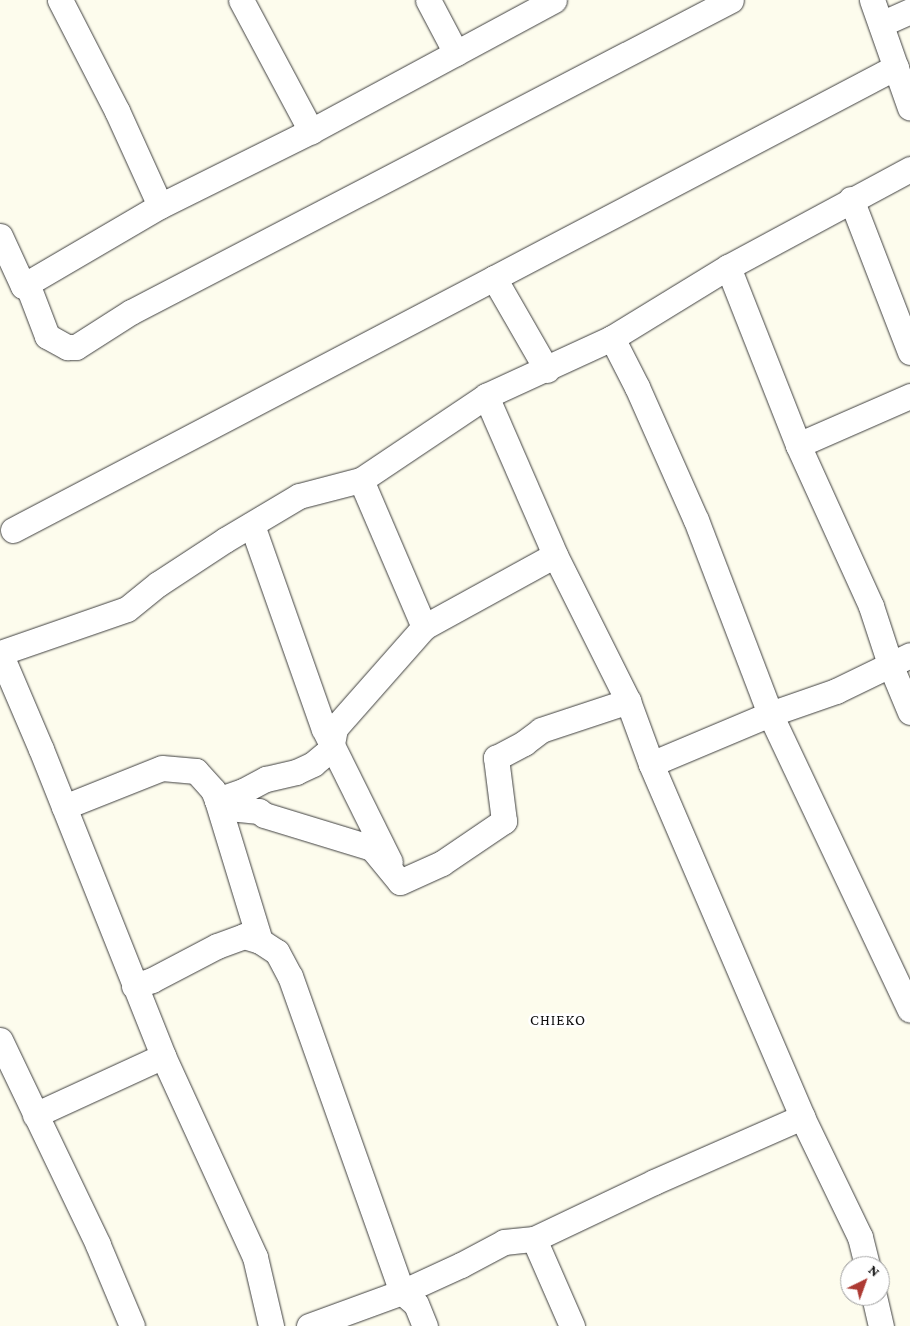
<!DOCTYPE html>
<html>
<head>
<meta charset="utf-8">
<style>
  body { margin:0 }
  #map { position:relative; width:910px; height:1326px; overflow:hidden; background:#fdfced; font-family:"Crimson Pro",serif }
  div>[style] { position:absolute }
  .roads { filter:drop-shadow(0 0 1px #3f3f3f) drop-shadow(0 0 1px #3f3f3f) }
  .minor>* { height:25px; margin:-12.5px; padding:0 12.5px; transform-origin:12.5px; border-radius:12.5px; background:#fff }
  span { translate:-50% -50%; white-space:nowrap; text-align:center; line-height:1.15; -webkit-text-stroke:5px #fff; paint-order:stroke }
  .neighbourhood-label { font-size:15px; color:#0c0c0c; letter-spacing:1px }
  .north { position:absolute; left:840px; top:1256px; width:50px; height:50px; box-sizing:border-box; background:#fff; border:1px solid #9e9e9e; border-radius:50%; rotate:42deg; font-size:14px; font-weight:700; line-height:20px; text-align:center; color:#0c0c0c }
  .north::after { content:''; display:block; margin:auto; width:18px; height:22px; background:#ad3a33; clip-path:polygon(50% 0,100% 100%,50% 72%,0 100%) }
</style>
</head>
<body>
<div id="map">
  <div class="roads">
    <div class="minor">
      <div style="left:60px;top:0;width:125px;rotate:62.8deg"></div>
      <div style="left:117px;top:111px;width:104px;rotate:65.6deg"></div>
      <div style="left:241px;top:0;width:149px;rotate:61.9deg"></div>
      <div style="left:428px;top:0;width:60px;rotate:62.2deg"></div>
      <div style="left:872px;top:0;width:114px;rotate:70.6deg"></div>
      <div style="left:881px;top:24px;width:32px;rotate:-24deg"></div>
      <div style="left:851px;top:199px;width:164px;rotate:68.9deg"></div>
      <div style="left:0;top:236px;width:55px;rotate:65.3deg"></div>
      <div style="left:23px;top:286px;width:159px;rotate:-30.3deg"></div>
      <div style="left:160px;top:206px;width:169px;rotate:-26.4deg"></div>
      <div style="left:311px;top:131px;width:276px;rotate:-28.3deg"></div>
      <div style="left:728px;top:267px;width:191px;rotate:68.5deg"></div>
      <div style="left:798px;top:445px;width:177px;rotate:65.6deg"></div>
      <div style="left:871px;top:606px;width:61px;rotate:71.9deg"></div>
      <div style="left:890px;top:664px;width:52px;rotate:67.4deg"></div>
      <div style="left:494px;top:278px;width:454px;rotate:-27.7deg"></div>
      <div style="left:31px;top:294px;width:45px;rotate:69.1deg"></div>
      <div style="left:47px;top:336px;width:23px;rotate:29deg"></div>
      <div style="left:67px;top:347px;width:9px"></div>
      <div style="left:76px;top:347px;width:65px;rotate:-32.5deg"></div>
      <div style="left:131px;top:312px;width:676px;rotate:-27.47deg"></div>
      <div style="left:612px;top:338px;width:55px;rotate:63deg"></div>
      <div style="left:637px;top:387px;width:145px;rotate:66.1deg"></div>
      <div style="left:696px;top:520px;width:208px;rotate:69.1deg"></div>
      <div style="left:770px;top:714px;width:327px;rotate:64.7deg"></div>
      <div style="left:486px;top:396px;width:173px;rotate:66.5deg"></div>
      <div style="left:555px;top:555px;width:163px;rotate:63.4deg"></div>
      <div style="left:628px;top:701px;width:67px;rotate:69.9deg"></div>
      <div style="left:651px;top:764px;width:384px;rotate:66.8deg"></div>
      <div style="left:802px;top:1117px;width:133px;rotate:64.2deg"></div>
      <div style="left:860px;top:1237px;width:30px;rotate:76deg"></div>
      <div style="left:798px;top:445px;width:122px;rotate:-23.6deg"></div>
      <div style="left:361px;top:480px;width:160px;rotate:66.8deg"></div>
      <div style="left:252px;top:525px;width:216px;rotate:70.6deg"></div>
      <div style="left:324px;top:729px;width:148px;rotate:63.6deg"></div>
      <div style="left:13px;top:530px;width:543px;rotate:-27.65deg"></div>
      <div style="left:494px;top:278px;width:106px;rotate:60.1deg"></div>
      <div style="left:0;top:653px;width:134px;rotate:-19.1deg"></div>
      <div style="left:127px;top:609px;width:40px;rotate:-39deg"></div>
      <div style="left:158px;top:584px;width:80px;rotate:-33.3deg"></div>
      <div style="left:225px;top:540px;width:86px;rotate:-30.7deg"></div>
      <div style="left:299px;top:496px;width:64px;rotate:-14.5deg"></div>
      <div style="left:361px;top:480px;width:151px;rotate:-33.9deg"></div>
      <div style="left:486px;top:396px;width:139px;rotate:-24.7deg"></div>
      <div style="left:612px;top:338px;width:136px;rotate:-31.5deg"></div>
      <div style="left:728px;top:267px;width:207px;rotate:-28.3deg"></div>
      <div style="left:0;top:653px;width:104px;rotate:66.9deg"></div>
      <div style="left:41px;top:749px;width:330px;rotate:68.3deg"></div>
      <div style="left:163px;top:1056px;width:221px;rotate:65.4deg"></div>
      <div style="left:255px;top:1257px;width:71px;rotate:76.9deg"></div>
      <div style="left:651px;top:764px;width:129px;rotate:-22.8deg"></div>
      <div style="left:770px;top:714px;width:70px;rotate:-19.2deg"></div>
      <div style="left:836px;top:691px;width:82px;rotate:-25.9deg"></div>
      <div style="left:64px;top:807px;width:105px;rotate:-21.7deg"></div>
      <div style="left:162px;top:768px;width:34px;rotate:5deg"></div>
      <div style="left:196px;top:771px;width:25px;rotate:48deg"></div>
      <div style="left:213px;top:790px;width:11px;rotate:68deg"></div>
      <div style="left:217px;top:800px;width:24px;rotate:22deg"></div>
      <div style="left:239px;top:809px;width:20px;rotate:6deg"></div>
      <div style="left:259px;top:811px;width:6px;rotate:39deg"></div>
      <div style="left:264px;top:815px;width:113px;rotate:17deg"></div>
      <div style="left:372px;top:848px;width:44px;rotate:50.5deg"></div>
      <div style="left:400px;top:882px;width:46px;rotate:-24.3deg"></div>
      <div style="left:442px;top:863px;width:75px;rotate:-34.1deg"></div>
      <div style="left:504px;top:821px;width:64px;rotate:-97.2deg"></div>
      <div style="left:496px;top:758px;width:32px;rotate:-28deg"></div>
      <div style="left:524px;top:743px;width:21px;rotate:-37deg"></div>
      <div style="left:541px;top:730px;width:92px;rotate:-18.4deg"></div>
      <div style="left:260px;top:941px;width:147px;rotate:-107deg"></div>
      <div style="left:217px;top:800px;width:28px;rotate:-19deg"></div>
      <div style="left:243px;top:791px;width:26px;rotate:-28deg"></div>
      <div style="left:266px;top:779px;width:31px;rotate:-13deg"></div>
      <div style="left:296px;top:772px;width:19px;rotate:-25deg"></div>
      <div style="left:313px;top:764px;width:23px;rotate:-40deg"></div>
      <div style="left:331px;top:749px;width:21px;rotate:-79deg"></div>
      <div style="left:335px;top:728px;width:135px;rotate:-48.6deg"></div>
      <div style="left:424px;top:627px;width:149px;rotate:-28.8deg"></div>
      <div style="left:134px;top:986px;width:19px;rotate:-18deg"></div>
      <div style="left:152px;top:980px;width:73px;rotate:-27.6deg"></div>
      <div style="left:217px;top:946px;width:29px;rotate:-20deg"></div>
      <div style="left:244px;top:936px;width:17px;rotate:17deg"></div>
      <div style="left:260px;top:941px;width:20px;rotate:33deg"></div>
      <div style="left:277px;top:952px;width:27px;rotate:62deg"></div>
      <div style="left:290px;top:976px;width:335px;rotate:70.5deg"></div>
      <div style="left:402px;top:1292px;width:18px;rotate:41deg"></div>
      <div style="left:416px;top:1304px;width:24px;rotate:68deg"></div>
      <div style="left:0;top:1040px;width:227px;rotate:64.4deg"></div>
      <div style="left:98px;top:1245px;width:88px;rotate:67.2deg"></div>
      <div style="left:35px;top:1115px;width:141px;rotate:-24.7deg"></div>
      <div style="left:534px;top:1239px;width:95px;rotate:66.4deg"></div>
      <div style="left:874px;top:1296px;width:31px;rotate:77deg"></div>
      <div style="left:309px;top:1326px;width:99px;rotate:-20.1deg"></div>
      <div style="left:402px;top:1292px;width:65px;rotate:-24.6deg"></div>
      <div style="left:461px;top:1265px;width:49px;rotate:-28.1deg"></div>
      <div style="left:504px;top:1242px;width:30px;rotate:-6deg"></div>
      <div style="left:534px;top:1239px;width:133px;rotate:-25.4deg"></div>
      <div style="left:654px;top:1182px;width:162px;rotate:-23.7deg"></div>
    </div>
  </div>
  <div class="neighbourhood-label">
    <span style="left:558px;top:1021px">CHIEKO</span>
  </div>
  <div class="north">N</div>
</div>
</body>
</html>
